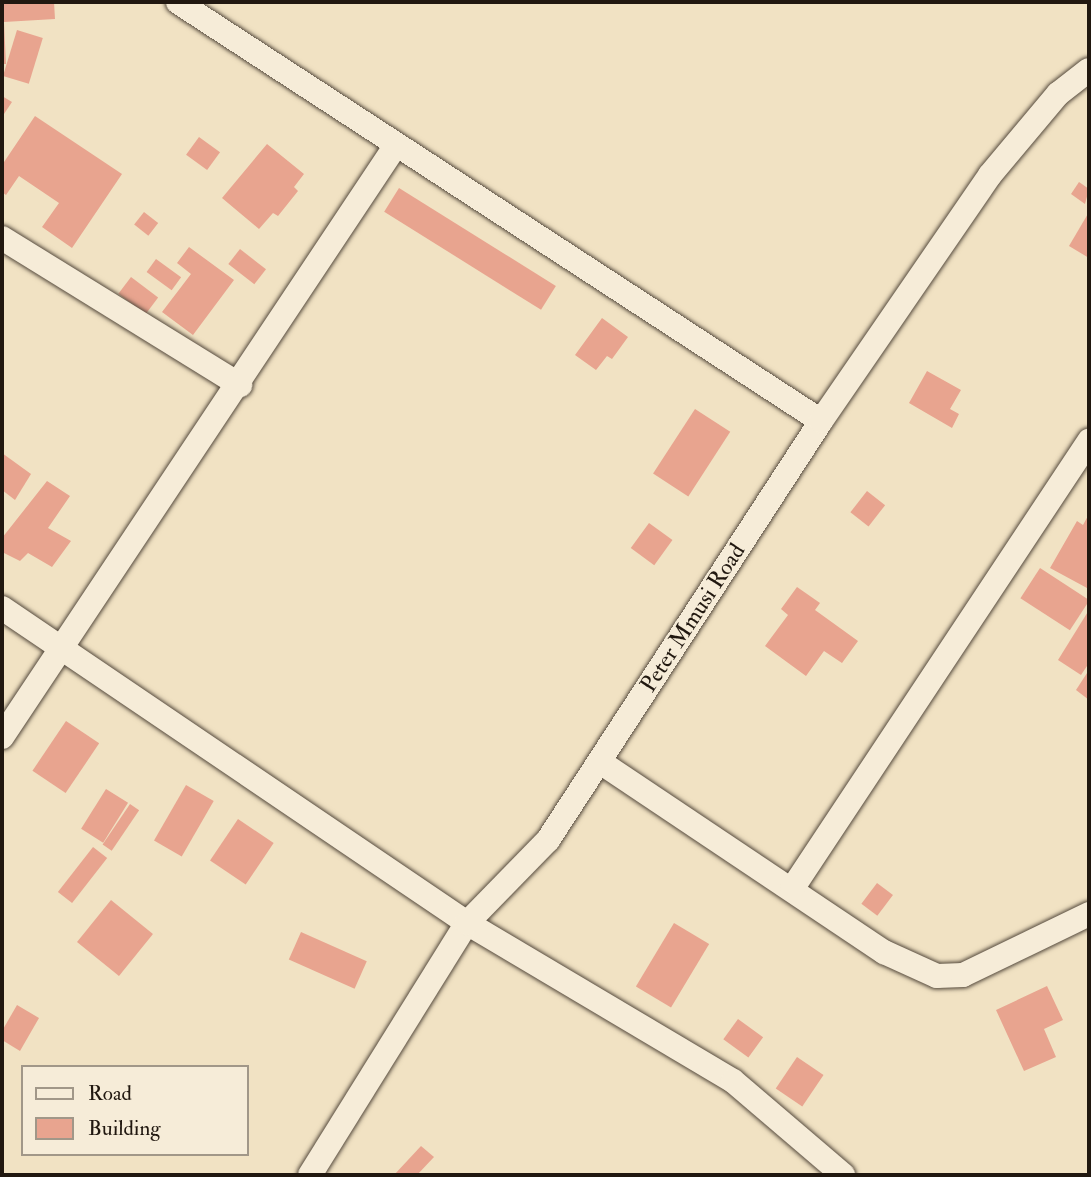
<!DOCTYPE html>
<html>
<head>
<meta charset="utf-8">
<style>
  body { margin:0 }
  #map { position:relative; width:1091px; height:1177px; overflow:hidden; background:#f1e2c3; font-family:"IM FELL Double Pica",serif }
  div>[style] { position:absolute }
  .building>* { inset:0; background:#e8a48f; transform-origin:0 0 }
  .roads { filter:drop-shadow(0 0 2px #554a3d) drop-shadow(0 0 2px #554a3d) }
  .minor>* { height:24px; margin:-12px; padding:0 12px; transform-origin:12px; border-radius:12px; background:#f6ecd8 }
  span { translate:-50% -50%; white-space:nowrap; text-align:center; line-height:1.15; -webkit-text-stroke:5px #f6ecd8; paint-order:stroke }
  .street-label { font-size:23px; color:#211810 }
  .frame { position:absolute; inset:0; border:4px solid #211810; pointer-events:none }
  .legend { position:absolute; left:21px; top:1065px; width:228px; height:91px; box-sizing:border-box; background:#f6ecd8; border:2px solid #a19788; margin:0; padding:9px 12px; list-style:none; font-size:21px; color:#211810 }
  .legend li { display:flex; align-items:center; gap:14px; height:35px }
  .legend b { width:35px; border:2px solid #a19788 }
</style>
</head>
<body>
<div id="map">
  <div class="building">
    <div style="clip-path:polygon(2px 2px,54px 2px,55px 19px,4px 22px,6px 64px,2px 64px)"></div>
    <div style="left:17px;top:30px;width:27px;height:48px;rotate:17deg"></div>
    <div style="clip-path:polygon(2px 96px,12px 102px,2px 117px)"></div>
    <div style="clip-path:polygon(35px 116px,122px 174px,72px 248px,42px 227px,59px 203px,19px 176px,6px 195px,2px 192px,2px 165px)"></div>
    <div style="left:199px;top:137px;width:26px;height:22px;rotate:36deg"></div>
    <div style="clip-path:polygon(267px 144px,304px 174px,294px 187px,298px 191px,278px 216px,273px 213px,259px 229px,222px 198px)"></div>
    <div style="clip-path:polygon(1079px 182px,1089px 189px,1085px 204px,1071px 194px)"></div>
    <div style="left:399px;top:188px;width:185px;height:28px;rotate:32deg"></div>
    <div style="left:144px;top:212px;width:18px;height:16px;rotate:38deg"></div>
    <div style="clip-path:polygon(1089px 212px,1089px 258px,1069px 246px)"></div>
    <div style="clip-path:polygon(189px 247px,234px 280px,193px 335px,162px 312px,191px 274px,177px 263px)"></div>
    <div style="left:240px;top:249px;width:33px;height:19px;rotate:38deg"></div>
    <div style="left:156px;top:259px;width:31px;height:16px;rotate:36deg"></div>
    <div style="left:131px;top:277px;width:34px;height:21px;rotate:37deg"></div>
    <div style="clip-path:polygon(602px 318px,628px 337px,612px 359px,607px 356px,596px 370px,575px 355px)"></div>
    <div style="clip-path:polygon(927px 371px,961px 390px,950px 409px,959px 414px,952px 428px,909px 403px)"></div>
    <div style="left:695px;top:409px;width:42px;height:77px;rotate:33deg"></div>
    <div style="clip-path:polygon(2px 453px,31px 474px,15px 500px,2px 490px)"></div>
    <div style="clip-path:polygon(47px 481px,70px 496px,48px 528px,71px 541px,52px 567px,28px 553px,20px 561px,2px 552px,2px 538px)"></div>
    <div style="left:867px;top:491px;width:23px;height:27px;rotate:38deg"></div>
    <div style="clip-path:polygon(1089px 514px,1089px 585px,1087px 588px,1050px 568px,1077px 521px,1083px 525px)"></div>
    <div style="left:649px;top:523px;width:29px;height:31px;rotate:36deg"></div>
    <div style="left:1040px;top:568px;width:59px;height:36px;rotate:33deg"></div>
    <div style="clip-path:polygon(797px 587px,820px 603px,815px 610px,858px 641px,842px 663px,824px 651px,806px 676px,765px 646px,788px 615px,781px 609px)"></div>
    <div style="clip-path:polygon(1089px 610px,1089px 663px,1081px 675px,1058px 660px)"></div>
    <div style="clip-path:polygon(1089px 670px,1089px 700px,1076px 690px)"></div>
    <div style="left:66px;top:721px;width:40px;height:60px;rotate:34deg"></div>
    <div style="left:186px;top:785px;width:32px;height:64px;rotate:30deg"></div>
    <div style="left:106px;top:789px;width:26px;height:47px;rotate:32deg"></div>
    <div style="left:130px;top:804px;width:11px;height:49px;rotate:34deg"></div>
    <div style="left:238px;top:819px;width:43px;height:50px;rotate:34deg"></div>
    <div style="left:93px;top:847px;width:18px;height:57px;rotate:38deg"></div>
    <div style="left:877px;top:883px;width:20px;height:26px;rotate:37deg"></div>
    <div style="left:111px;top:900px;width:54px;height:54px;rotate:39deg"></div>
    <div style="left:674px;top:923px;width:41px;height:74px;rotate:31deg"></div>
    <div style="left:301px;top:932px;width:72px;height:30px;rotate:24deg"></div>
    <div style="clip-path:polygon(1047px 986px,1063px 1020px,1044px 1029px,1056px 1057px,1024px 1071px,996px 1010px)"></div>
    <div style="clip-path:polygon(17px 1005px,39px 1018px,20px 1051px,2px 1040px,2px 1031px)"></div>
    <div style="left:738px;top:1019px;width:31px;height:25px;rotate:36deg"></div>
    <div style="left:797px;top:1057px;width:32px;height:38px;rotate:34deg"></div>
    <div style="clip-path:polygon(421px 1146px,434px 1157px,417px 1175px,394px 1175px)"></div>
  </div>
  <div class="roads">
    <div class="minor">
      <div style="left:178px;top:2px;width:767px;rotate:33.09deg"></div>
      <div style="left:2px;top:238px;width:280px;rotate:31.7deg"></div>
      <div style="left:2px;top:608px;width:562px;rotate:34.11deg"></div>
      <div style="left:467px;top:923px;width:309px;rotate:30.7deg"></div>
      <div style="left:733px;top:1081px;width:145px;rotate:40.5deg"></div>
      <div style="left:2px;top:737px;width:711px;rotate:-56.35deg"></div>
      <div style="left:600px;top:762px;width:342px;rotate:33.8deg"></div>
      <div style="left:884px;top:952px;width:58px;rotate:24.4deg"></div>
      <div style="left:937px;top:976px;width:26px;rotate:-2deg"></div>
      <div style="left:963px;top:975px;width:140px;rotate:-25.8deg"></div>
      <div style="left:792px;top:889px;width:538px;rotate:-56.46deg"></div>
      <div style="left:310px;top:1175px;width:297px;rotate:-58.1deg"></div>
      <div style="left:467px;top:923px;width:116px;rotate:-45.7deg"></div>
      <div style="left:548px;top:840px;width:500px;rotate:-56.91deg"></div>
      <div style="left:821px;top:421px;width:298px;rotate:-55.5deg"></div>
      <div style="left:990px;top:175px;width:106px;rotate:-50deg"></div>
      <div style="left:1058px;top:94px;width:39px;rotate:-38deg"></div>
    </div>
  </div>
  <div class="street-label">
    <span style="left:693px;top:618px;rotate:-57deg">Peter Mmusi Road</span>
  </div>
  <div class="frame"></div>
  <ul class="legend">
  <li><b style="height:9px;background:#f6ecd8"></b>Road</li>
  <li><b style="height:19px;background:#e8a48f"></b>Building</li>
  </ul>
</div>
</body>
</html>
